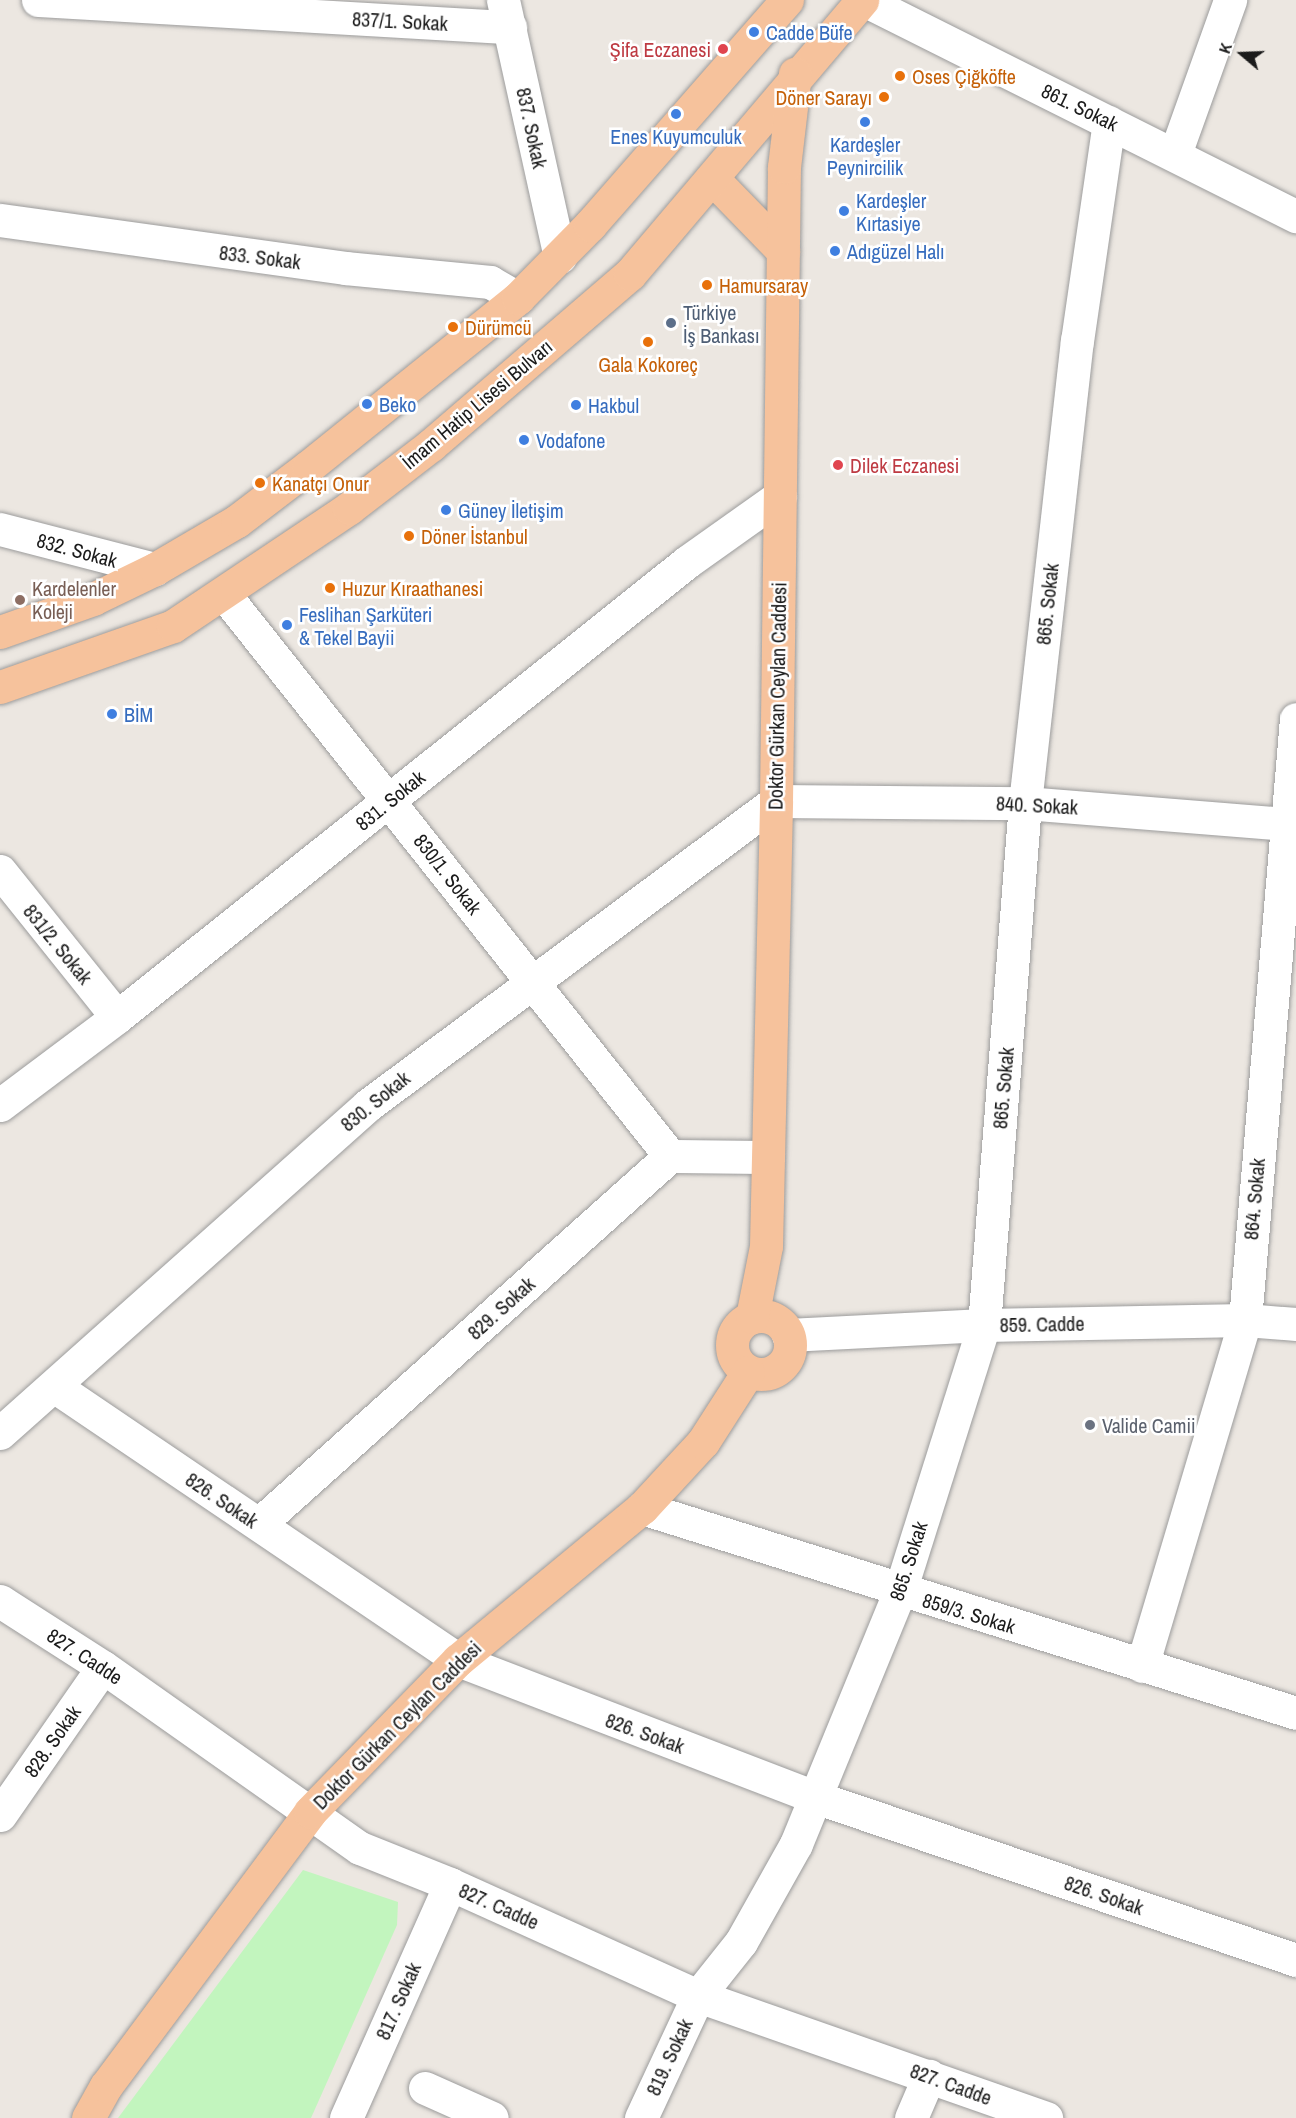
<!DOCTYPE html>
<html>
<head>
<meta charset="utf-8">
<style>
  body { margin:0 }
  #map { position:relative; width:1296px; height:2118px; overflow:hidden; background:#ece7e1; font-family:"Archivo Narrow",sans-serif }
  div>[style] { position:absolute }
  .park>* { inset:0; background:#c2f5be }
  .roads { filter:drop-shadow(0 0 2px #9c9c9c) drop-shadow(0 0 2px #9c9c9c) }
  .minor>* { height:33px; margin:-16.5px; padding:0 16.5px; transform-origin:16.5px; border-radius:16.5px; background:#fff }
  .major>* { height:33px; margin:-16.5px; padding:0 16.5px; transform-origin:16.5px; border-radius:16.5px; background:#f6c29c }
  .major>.ring { margin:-16.5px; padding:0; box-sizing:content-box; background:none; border:33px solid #f6c29c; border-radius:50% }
  .dots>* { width:16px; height:16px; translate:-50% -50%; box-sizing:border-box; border:3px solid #fff; border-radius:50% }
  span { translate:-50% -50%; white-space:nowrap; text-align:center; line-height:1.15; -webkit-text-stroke:5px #fff; paint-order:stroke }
  .street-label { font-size:20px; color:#1b1b1b }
  .shop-label { font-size:20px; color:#366cbe }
  .left { translate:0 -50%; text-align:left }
  .health-label { font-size:20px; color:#be3a42 }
  .right { translate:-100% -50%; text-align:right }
  .food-label { font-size:20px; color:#c56008 }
  .service-label { font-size:20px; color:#4e5e75 }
  .education-label { font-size:20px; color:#785e54 }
  .worship-label { font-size:20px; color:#5b616d }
  .north { position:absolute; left:1212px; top:24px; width:60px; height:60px; -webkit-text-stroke:4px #fff; paint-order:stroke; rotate:289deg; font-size:16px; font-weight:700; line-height:24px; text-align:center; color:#1b1b1b }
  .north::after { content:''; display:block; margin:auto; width:21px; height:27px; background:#1b1b1b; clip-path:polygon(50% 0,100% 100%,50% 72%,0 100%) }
</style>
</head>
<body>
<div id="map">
  <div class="park">
    <div style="clip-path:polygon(303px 1870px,398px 1902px,397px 1925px,311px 2118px,118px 2118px)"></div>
  </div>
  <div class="roads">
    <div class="minor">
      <div style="left:38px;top:0;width:473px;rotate:3.3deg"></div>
      <div style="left:503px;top:0;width:263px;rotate:77.5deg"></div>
      <div style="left:864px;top:0;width:483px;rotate:26.6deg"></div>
      <div style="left:1175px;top:154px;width:164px;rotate:-70.3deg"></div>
      <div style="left:0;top:220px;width:348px;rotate:7.9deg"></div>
      <div style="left:345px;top:268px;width:146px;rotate:5.5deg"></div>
      <div style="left:490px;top:282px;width:32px;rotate:30deg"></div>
      <div style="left:0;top:529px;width:160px;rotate:14.5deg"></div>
      <div style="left:224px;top:594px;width:717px;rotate:51.56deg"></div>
      <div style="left:0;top:871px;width:187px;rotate:51.3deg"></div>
      <div style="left:0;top:1105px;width:146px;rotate:-36.9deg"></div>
      <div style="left:117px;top:1017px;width:729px;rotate:-38.6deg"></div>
      <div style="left:687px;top:562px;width:114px;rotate:-35.4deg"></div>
      <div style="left:788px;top:1335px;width:196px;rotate:-2.9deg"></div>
      <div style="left:984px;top:1325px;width:261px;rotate:-1.1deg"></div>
      <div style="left:1245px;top:1320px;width:51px;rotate:4.5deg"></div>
      <div style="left:54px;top:1386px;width:488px;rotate:34.1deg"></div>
      <div style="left:458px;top:1660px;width:382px;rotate:21deg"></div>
      <div style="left:815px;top:1797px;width:508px;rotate:18.72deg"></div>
      <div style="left:0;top:1433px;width:493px;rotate:-41.7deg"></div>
      <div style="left:368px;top:1105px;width:509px;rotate:-36.69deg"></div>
      <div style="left:776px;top:801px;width:249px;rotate:0.5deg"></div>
      <div style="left:1025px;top:803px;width:272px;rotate:4.6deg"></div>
      <div style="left:642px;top:1508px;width:685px;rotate:17.4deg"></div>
      <div style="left:259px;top:1524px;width:552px;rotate:-41.84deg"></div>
      <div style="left:670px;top:1156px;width:98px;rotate:0.6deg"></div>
      <div style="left:0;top:1601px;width:122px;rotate:32.7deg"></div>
      <div style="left:103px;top:1667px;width:314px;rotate:35.2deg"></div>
      <div style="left:360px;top:1848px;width:97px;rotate:21.8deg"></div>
      <div style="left:450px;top:1884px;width:272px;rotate:24.3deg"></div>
      <div style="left:698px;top:1996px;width:369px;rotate:19.3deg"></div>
      <div style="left:1142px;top:1666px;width:361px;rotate:-73.4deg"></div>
      <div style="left:1245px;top:1320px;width:603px;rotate:-85.15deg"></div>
      <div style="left:0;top:1815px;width:180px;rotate:-55.2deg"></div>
      <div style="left:425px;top:2088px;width:73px;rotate:24.1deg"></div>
      <div style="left:346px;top:2118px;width:256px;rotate:-66deg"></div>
      <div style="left:641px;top:2118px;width:135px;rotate:-65deg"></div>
      <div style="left:698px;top:1996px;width:69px;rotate:-51.5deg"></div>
      <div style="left:741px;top:1942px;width:112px;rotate:-60.7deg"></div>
      <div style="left:796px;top:1844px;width:274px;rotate:-67.7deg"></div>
      <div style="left:900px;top:1591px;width:279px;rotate:-72.5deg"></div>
      <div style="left:984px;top:1325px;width:524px;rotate:-85.51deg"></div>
      <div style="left:1025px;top:803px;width:465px;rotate:-83.6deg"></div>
      <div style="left:1077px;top:341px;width:221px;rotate:-81.7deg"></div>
      <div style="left:911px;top:2118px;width:46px;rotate:-66.8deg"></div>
    </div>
    <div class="major">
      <div style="left:712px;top:178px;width:102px;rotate:45.8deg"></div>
      <div style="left:0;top:632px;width:99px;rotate:-19.5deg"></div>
      <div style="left:93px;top:599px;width:69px;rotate:-25.8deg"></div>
      <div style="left:155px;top:569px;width:95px;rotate:-30.3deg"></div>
      <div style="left:237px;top:521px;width:89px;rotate:-37.3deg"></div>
      <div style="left:308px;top:467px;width:270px;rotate:-38.8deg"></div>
      <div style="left:518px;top:298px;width:103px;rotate:-45.4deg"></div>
      <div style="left:590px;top:225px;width:299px;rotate:-48.8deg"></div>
      <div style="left:0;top:687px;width:183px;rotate:-19.4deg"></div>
      <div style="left:173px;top:626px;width:212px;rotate:-33.8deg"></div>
      <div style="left:349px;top:508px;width:103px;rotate:-37.5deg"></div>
      <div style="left:431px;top:445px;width:262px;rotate:-40.7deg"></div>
      <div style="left:630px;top:274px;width:359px;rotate:-49.7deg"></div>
      <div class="ring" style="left:732px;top:1316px;width:25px;height:25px"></div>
      <div style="left:752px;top:1317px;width:72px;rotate:-78.8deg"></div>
      <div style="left:766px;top:1246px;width:445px;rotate:-88.7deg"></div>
      <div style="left:776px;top:801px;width:634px;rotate:-89.28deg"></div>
      <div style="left:784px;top:167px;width:94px;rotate:-83.3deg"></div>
      <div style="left:88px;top:2118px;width:37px;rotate:-61deg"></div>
      <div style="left:106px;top:2086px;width:342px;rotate:-53.3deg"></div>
      <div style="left:310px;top:1812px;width:212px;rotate:-45.8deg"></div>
      <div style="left:458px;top:1660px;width:239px;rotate:-39.6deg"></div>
      <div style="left:642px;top:1508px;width:90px;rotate:-47.3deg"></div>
      <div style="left:703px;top:1442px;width:83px;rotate:-57.3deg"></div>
    </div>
  </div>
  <div class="dots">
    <div style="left:754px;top:32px;background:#3f7fe0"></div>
    <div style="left:723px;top:49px;background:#e0444e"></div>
    <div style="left:900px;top:76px;background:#e8710a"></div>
    <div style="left:884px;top:97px;background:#e8710a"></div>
    <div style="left:676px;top:114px;background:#3f7fe0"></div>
    <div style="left:865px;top:122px;background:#3f7fe0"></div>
    <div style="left:844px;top:211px;background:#3f7fe0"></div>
    <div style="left:835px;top:251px;background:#3f7fe0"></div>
    <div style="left:707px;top:285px;background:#e8710a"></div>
    <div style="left:671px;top:323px;background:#5c6f8a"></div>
    <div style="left:453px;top:327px;background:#e8710a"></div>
    <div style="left:648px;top:342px;background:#e8710a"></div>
    <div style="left:367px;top:404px;background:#3f7fe0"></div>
    <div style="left:576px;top:405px;background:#3f7fe0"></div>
    <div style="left:524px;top:440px;background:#3f7fe0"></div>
    <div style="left:838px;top:465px;background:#e0444e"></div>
    <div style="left:260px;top:483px;background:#e8710a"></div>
    <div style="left:446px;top:510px;background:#3f7fe0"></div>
    <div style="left:409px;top:536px;background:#e8710a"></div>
    <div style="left:330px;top:588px;background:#e8710a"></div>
    <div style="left:20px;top:600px;background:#8d6e63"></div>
    <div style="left:287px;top:625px;background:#3f7fe0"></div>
    <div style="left:112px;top:714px;background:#3f7fe0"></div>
    <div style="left:1090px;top:1425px;background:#6b7280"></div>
  </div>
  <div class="street-label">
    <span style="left:400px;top:21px;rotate:3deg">837/1. Sokak</span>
    <span style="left:1080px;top:107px;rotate:26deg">861. Sokak</span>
    <span style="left:532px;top:128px;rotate:78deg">837. Sokak</span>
    <span style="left:260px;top:257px;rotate:7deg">833. Sokak</span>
    <span style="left:477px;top:404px;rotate:-40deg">İmam Hatip Lisesi Bulvarı</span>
    <span style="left:77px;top:550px;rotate:15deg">832. Sokak</span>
    <span style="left:1047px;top:604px;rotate:-84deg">865. Sokak</span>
    <span style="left:777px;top:696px;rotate:-89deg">Doktor Gürkan Ceylan Caddesi</span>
    <span style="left:390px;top:800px;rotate:-39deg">831. Sokak</span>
    <span style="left:1037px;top:805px;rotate:3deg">840. Sokak</span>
    <span style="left:448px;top:874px;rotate:52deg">830/1. Sokak</span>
    <span style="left:58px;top:944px;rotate:51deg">831/2. Sokak</span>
    <span style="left:1003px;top:1088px;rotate:-85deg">865. Sokak</span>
    <span style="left:375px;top:1101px;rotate:-39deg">830. Sokak</span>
    <span style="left:1254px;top:1199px;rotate:-85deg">864. Sokak</span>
    <span style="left:501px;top:1308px;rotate:-42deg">829. Sokak</span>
    <span style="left:1042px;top:1324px;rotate:-1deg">859. Cadde</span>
    <span style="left:222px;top:1500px;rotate:34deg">826. Sokak</span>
    <span style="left:908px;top:1561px;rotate:-72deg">865. Sokak</span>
    <span style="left:969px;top:1613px;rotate:17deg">859/3. Sokak</span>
    <span style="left:85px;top:1656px;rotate:33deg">827. Cadde</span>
    <span style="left:397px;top:1725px;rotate:-45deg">Doktor Gürkan Ceylan Caddesi</span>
    <span style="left:645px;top:1733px;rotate:20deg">826. Sokak</span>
    <span style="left:52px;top:1741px;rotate:-55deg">828. Sokak</span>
    <span style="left:1104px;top:1895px;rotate:19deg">826. Sokak</span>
    <span style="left:499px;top:1906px;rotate:24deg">827. Cadde</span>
    <span style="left:398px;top:2001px;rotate:-66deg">817. Sokak</span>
    <span style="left:669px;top:2057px;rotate:-65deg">819. Sokak</span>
    <span style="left:951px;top:2084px;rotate:20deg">827. Cadde</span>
  </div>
  <div class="shop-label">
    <span class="left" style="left:766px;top:32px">Cadde Büfe</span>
    <span style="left:676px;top:136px">Enes Kuyumculuk</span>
    <span style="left:865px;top:156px">Kardeşler<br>Peynircilik</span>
    <span class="left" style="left:856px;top:212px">Kardeşler<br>Kırtasiye</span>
    <span class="left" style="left:847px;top:251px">Adıgüzel Halı</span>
    <span class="left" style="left:379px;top:404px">Beko</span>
    <span class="left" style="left:588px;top:405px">Hakbul</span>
    <span class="left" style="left:536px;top:440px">Vodafone</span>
    <span class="left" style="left:458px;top:510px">Güney İletişim</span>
    <span class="left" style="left:299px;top:626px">Feslihan Şarküteri<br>&amp; Tekel Bayii</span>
    <span class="left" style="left:124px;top:714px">BİM</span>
  </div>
  <div class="health-label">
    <span class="right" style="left:711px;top:49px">Şifa Eczanesi</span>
    <span class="left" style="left:850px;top:465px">Dilek Eczanesi</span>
  </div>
  <div class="food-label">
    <span class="left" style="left:912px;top:76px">Oses Çiğköfte</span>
    <span class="right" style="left:872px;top:97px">Döner Sarayı</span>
    <span class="left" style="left:719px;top:285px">Hamursaray</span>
    <span class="left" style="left:465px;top:327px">Dürümcü</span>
    <span style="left:648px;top:364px">Gala Kokoreç</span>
    <span class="left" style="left:272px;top:483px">Kanatçı Onur</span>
    <span class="left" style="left:421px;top:536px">Döner İstanbul</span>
    <span class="left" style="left:342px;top:588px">Huzur Kıraathanesi</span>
  </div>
  <div class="service-label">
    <span class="left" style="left:683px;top:324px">Türkiye<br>İş Bankası</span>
  </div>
  <div class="education-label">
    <span class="left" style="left:32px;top:600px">Kardelenler<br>Koleji</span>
  </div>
  <div class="worship-label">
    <span class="left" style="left:1102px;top:1425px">Valide Camii</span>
  </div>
  <div class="north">K</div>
</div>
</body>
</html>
